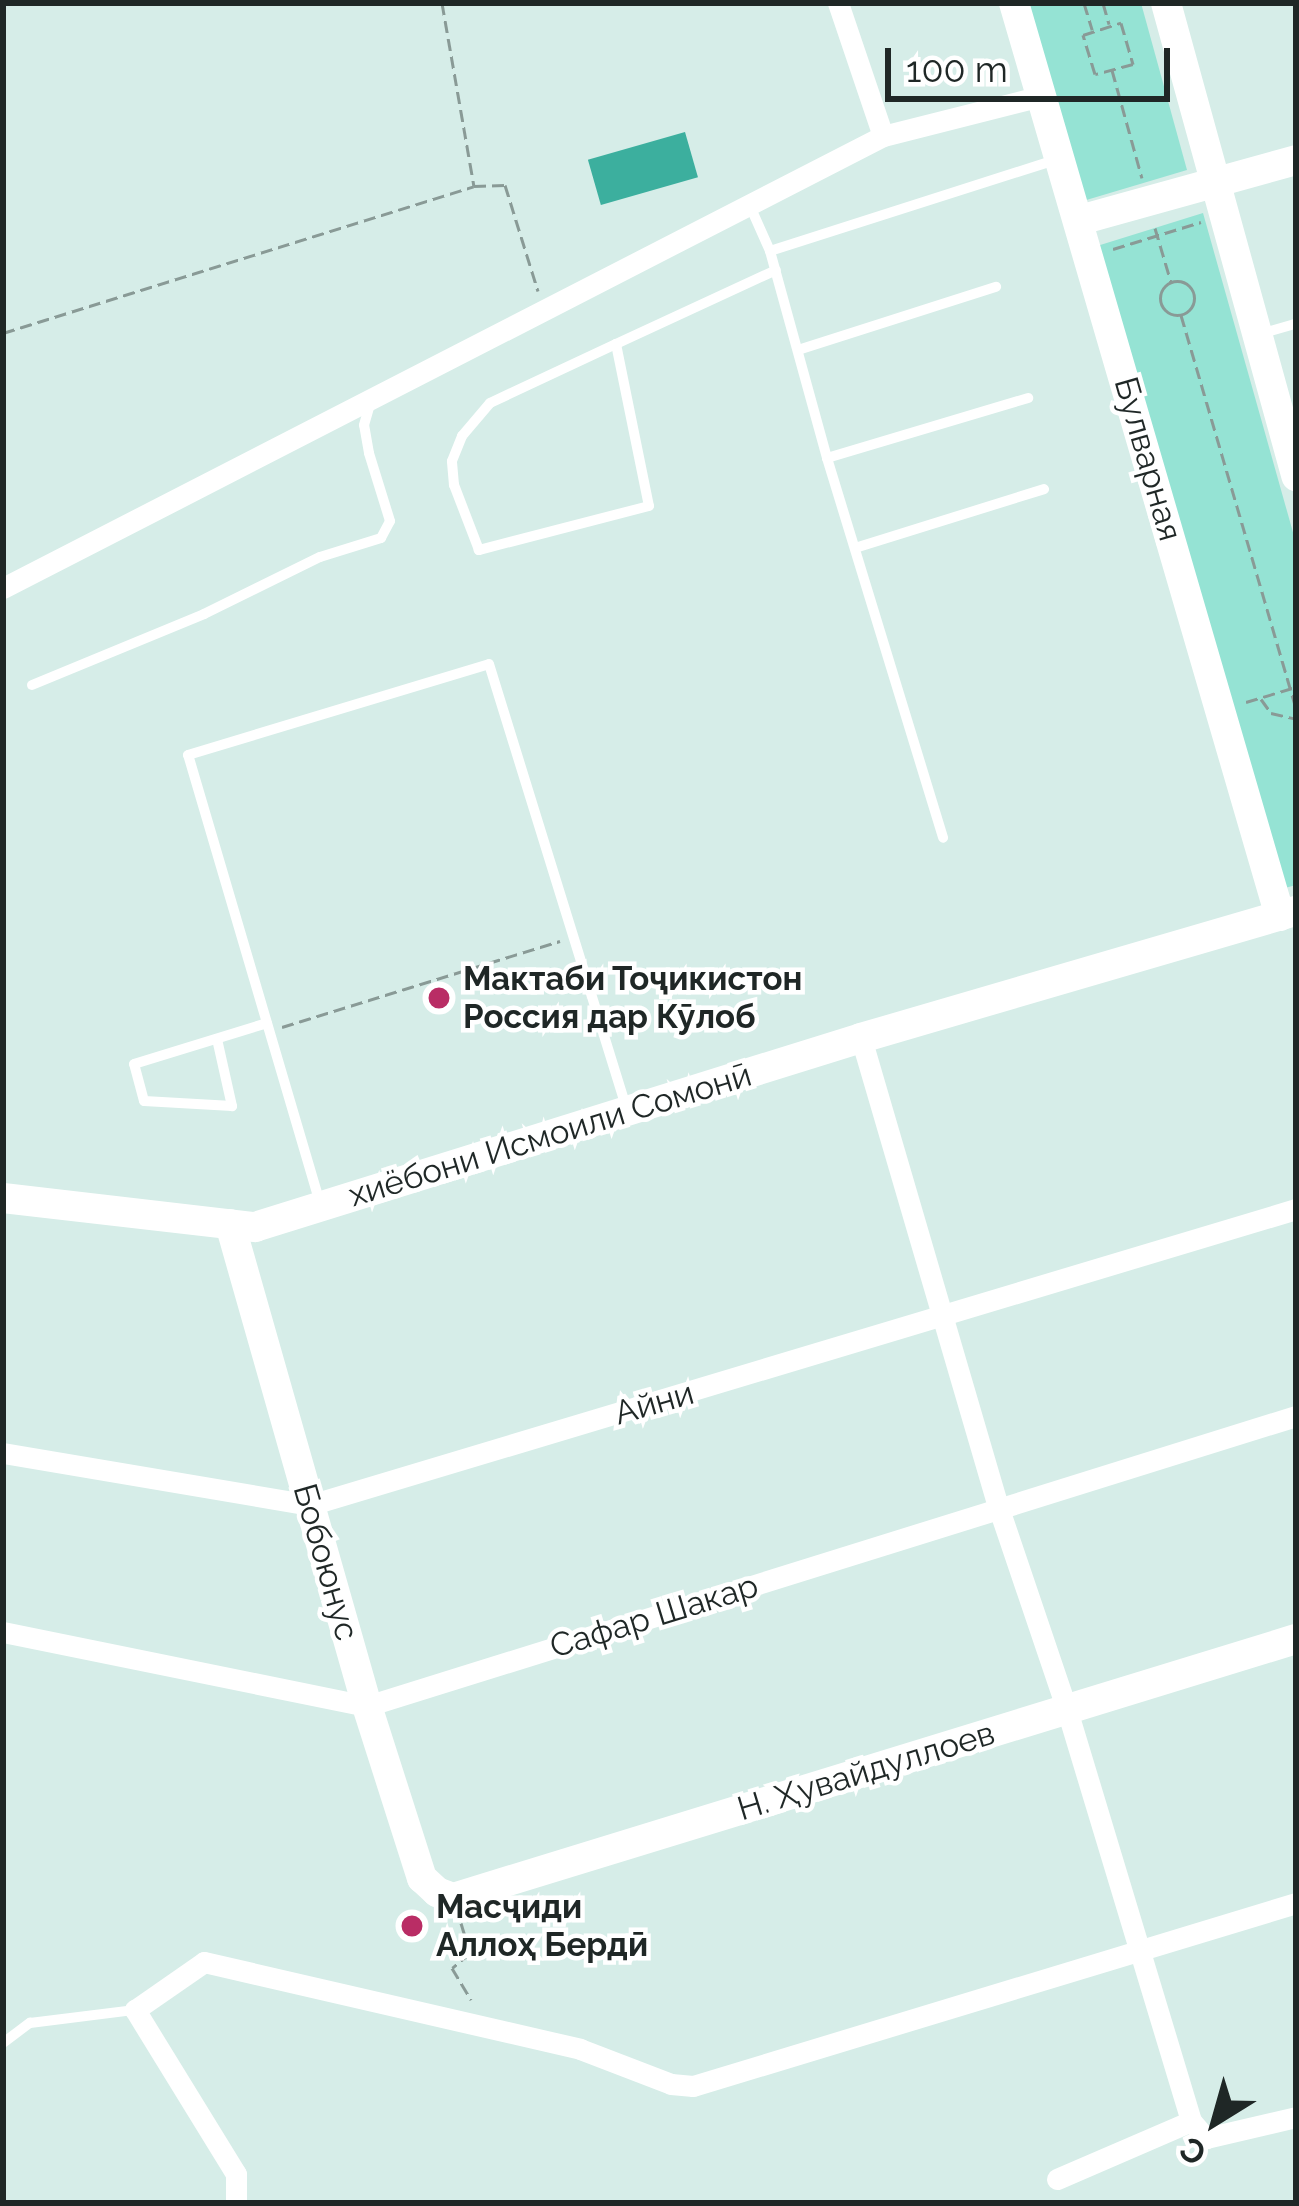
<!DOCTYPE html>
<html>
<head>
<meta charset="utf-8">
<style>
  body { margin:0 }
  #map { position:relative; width:1299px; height:2206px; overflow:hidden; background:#d6ede8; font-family:Raleway,sans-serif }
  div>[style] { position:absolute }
  .green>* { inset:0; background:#95e3d4 }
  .water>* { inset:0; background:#3caf9e; transform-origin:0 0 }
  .path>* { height:3px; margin-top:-1.5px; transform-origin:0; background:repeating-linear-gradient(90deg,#899a96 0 12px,transparent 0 18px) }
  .path>.ring { margin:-1.5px; padding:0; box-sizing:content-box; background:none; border:3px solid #899a96; border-radius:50% }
  .lane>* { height:10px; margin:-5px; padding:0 5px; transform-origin:5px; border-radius:5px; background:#fff }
  .street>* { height:21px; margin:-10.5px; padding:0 10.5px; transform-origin:10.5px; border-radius:10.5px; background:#fff }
  .secondary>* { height:30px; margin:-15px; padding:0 15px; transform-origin:15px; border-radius:15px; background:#fff }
  .dots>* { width:33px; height:33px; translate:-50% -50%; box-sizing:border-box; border:6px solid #fff; border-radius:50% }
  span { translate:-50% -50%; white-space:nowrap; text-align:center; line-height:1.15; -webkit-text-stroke:9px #fff; paint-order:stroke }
  .street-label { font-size:33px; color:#1f2726 }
  .poi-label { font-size:33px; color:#1f2726; font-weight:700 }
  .left { translate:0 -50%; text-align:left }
  .frame { position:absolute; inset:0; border:6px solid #1f2726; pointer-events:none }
  .north { position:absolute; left:1155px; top:2062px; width:120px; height:120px; -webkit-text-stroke:9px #fff; paint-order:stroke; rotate:217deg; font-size:33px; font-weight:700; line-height:48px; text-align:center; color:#1f2726 }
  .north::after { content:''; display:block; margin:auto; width:42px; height:54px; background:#1f2726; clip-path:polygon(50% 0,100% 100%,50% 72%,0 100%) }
  .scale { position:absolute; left:885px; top:48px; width:285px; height:54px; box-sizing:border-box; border:6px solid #1f2726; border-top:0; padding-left:15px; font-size:36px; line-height:42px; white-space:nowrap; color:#1f2726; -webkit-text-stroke:9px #fff; paint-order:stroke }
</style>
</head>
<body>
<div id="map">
  <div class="green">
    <div style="clip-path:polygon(1026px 3px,1141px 3px,1187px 170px,1083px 201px)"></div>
    <div style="clip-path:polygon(1203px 213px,1296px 543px,1296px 885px,1285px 888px,1097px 246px)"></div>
  </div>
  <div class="water">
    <div style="left:685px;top:132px;width:47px;height:101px;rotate:74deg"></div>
  </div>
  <div class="path">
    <div style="left:442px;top:3px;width:186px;rotate:80.1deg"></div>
    <div style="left:474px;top:186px;width:31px;rotate:-2deg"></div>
    <div style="left:505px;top:185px;width:111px;rotate:72.7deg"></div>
    <div style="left:1084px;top:3px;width:28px;rotate:73deg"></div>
    <div style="left:1103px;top:3px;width:22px;rotate:74deg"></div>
    <div style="left:1121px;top:23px;width:43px;rotate:73.7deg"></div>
    <div style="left:1133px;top:64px;width:39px;rotate:165deg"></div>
    <div style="left:1095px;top:74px;width:41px;rotate:-107.1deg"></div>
    <div style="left:1083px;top:35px;width:40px;rotate:-18deg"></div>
    <div style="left:1112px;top:70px;width:112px;rotate:74.5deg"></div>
    <div style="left:1155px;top:228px;width:56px;rotate:73.5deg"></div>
    <div style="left:1113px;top:249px;width:92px;rotate:-17.1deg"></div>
    <div class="ring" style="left:1160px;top:281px;width:31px;height:31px"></div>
    <div style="left:1181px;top:315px;width:410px;rotate:73.7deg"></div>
    <div style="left:3px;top:333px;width:493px;rotate:-17.3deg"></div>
    <div style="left:1261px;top:699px;width:17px;rotate:54deg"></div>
    <div style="left:1271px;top:713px;width:26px;rotate:13deg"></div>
    <div style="left:1246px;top:702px;width:52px;rotate:-16.7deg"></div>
    <div style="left:282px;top:1027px;width:291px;rotate:-17.2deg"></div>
    <div style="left:461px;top:1923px;width:31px;rotate:73deg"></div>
    <div style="left:470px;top:1953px;width:23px;rotate:140deg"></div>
    <div style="left:452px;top:1968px;width:37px;rotate:59deg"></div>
  </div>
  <div class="lane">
    <div style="left:750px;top:206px;width:49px;rotate:66deg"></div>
    <div style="left:770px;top:251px;width:215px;rotate:74.6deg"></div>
    <div style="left:827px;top:458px;width:210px;rotate:-16.6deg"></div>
    <div style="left:770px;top:251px;width:303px;rotate:-17.7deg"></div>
    <div style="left:1260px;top:334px;width:37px;rotate:-16deg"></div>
    <div style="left:616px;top:344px;width:165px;rotate:78.5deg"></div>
    <div style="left:649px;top:506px;width:176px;rotate:165.5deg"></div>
    <div style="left:479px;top:550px;width:70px;rotate:-111deg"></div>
    <div style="left:454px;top:485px;width:24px;rotate:-95deg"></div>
    <div style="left:452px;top:461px;width:27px;rotate:-68deg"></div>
    <div style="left:462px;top:436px;width:43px;rotate:-49.7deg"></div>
    <div style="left:490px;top:403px;width:139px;rotate:-25.1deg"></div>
    <div style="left:616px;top:344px;width:176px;rotate:-24.8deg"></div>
    <div style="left:798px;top:350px;width:208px;rotate:-17.7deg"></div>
    <div style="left:827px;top:458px;width:397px;rotate:73deg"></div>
    <div style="left:855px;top:548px;width:198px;rotate:-17.3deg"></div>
    <div style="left:32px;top:685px;width:186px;rotate:-22.4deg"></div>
    <div style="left:204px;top:614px;width:129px;rotate:-26.2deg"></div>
    <div style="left:320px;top:557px;width:64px;rotate:-17.3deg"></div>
    <div style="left:381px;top:538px;width:19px;rotate:-62deg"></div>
    <div style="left:390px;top:521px;width:71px;rotate:-107.2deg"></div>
    <div style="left:369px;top:453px;width:28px;rotate:-100deg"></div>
    <div style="left:364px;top:425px;width:26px;rotate:-74deg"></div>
    <div style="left:217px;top:1039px;width:69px;rotate:77.4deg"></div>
    <div style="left:232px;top:1106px;width:88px;rotate:-176.7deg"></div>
    <div style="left:144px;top:1101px;width:38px;rotate:-105deg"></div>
    <div style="left:134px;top:1064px;width:139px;rotate:-17.1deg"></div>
    <div style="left:320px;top:1203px;width:467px;rotate:-106.4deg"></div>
    <div style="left:188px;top:755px;width:314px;rotate:-16.8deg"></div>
    <div style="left:489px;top:664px;width:467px;rotate:72.8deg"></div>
    <div style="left:3px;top:2043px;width:34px;rotate:-37deg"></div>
    <div style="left:30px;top:2023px;width:106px;rotate:-7.1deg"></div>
  </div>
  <div class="street">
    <div style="left:838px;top:3px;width:140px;rotate:71.3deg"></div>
    <div style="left:3px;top:588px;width:989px;rotate:-27.19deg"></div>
    <div style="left:883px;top:136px;width:163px;rotate:-14.2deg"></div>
    <div style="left:861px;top:1038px;width:491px;rotate:73.7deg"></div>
    <div style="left:999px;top:1509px;width:212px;rotate:71.3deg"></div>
    <div style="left:1067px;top:1710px;width:429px;rotate:73.2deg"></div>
    <div style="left:1191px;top:2121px;width:23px;rotate:49deg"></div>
    <div style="left:1206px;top:2138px;width:92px;rotate:-13.1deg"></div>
    <div style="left:3px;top:1453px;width:311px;rotate:9.6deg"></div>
    <div style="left:310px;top:1505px;width:1029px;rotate:-16.71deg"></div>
    <div style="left:3px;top:1632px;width:371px;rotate:11.5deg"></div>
    <div style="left:367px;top:1706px;width:973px;rotate:-17.34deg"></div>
    <div style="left:1057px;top:2179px;width:146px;rotate:-23.4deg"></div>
    <div style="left:236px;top:2203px;width:29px;rotate:-90deg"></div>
    <div style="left:236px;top:2174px;width:193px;rotate:-121.6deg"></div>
    <div style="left:135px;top:2010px;width:84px;rotate:-34.8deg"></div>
    <div style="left:204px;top:1962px;width:386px;rotate:13deg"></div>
    <div style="left:580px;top:2049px;width:97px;rotate:21deg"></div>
    <div style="left:671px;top:2084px;width:22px;rotate:5deg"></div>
    <div style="left:693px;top:2086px;width:630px;rotate:-16.88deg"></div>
  </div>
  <div class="secondary">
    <div style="left:1014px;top:3px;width:951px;rotate:73.76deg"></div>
    <div style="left:1166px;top:3px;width:491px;rotate:74.6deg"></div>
    <div style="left:1080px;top:220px;width:224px;rotate:-15.5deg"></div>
    <div style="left:3px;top:1198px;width:254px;rotate:6.6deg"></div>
    <div style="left:255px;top:1227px;width:635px;rotate:-17.32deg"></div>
    <div style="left:861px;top:1038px;width:453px;rotate:-16.3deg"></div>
    <div style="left:230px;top:1224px;width:501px;rotate:74.13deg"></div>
    <div style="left:367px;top:1706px;width:181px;rotate:72.3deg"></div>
    <div style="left:422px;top:1878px;width:21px;rotate:43deg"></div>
    <div style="left:437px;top:1892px;width:17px;rotate:21deg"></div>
    <div style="left:453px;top:1898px;width:882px;rotate:-17.08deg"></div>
  </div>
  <div class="dots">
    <div style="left:439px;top:998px;background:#b92d65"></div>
    <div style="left:412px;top:1926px;background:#b92d65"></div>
  </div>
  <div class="street-label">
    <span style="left:1148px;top:459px;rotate:74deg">Булварная</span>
    <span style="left:550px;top:1135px;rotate:-17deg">хиёбони Исмоили Сомонӣ</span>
    <span style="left:654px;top:1403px;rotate:-16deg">Айни</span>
    <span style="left:326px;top:1562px;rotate:74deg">Бобоюнус</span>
    <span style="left:654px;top:1616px;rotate:-17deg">Сафар Шакар</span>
    <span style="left:866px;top:1771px;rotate:-17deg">Н. Ҳувайдуллоев</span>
  </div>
  <div class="poi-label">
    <span class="left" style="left:463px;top:998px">Мактаби Тоҷикистон<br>Россия дар Кӯлоб</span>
    <span class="left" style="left:436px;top:1926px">Масҷиди<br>Аллоҳ Бердӣ</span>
  </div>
  <div class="frame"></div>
  <div class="north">С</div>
  <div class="scale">100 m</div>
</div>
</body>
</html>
